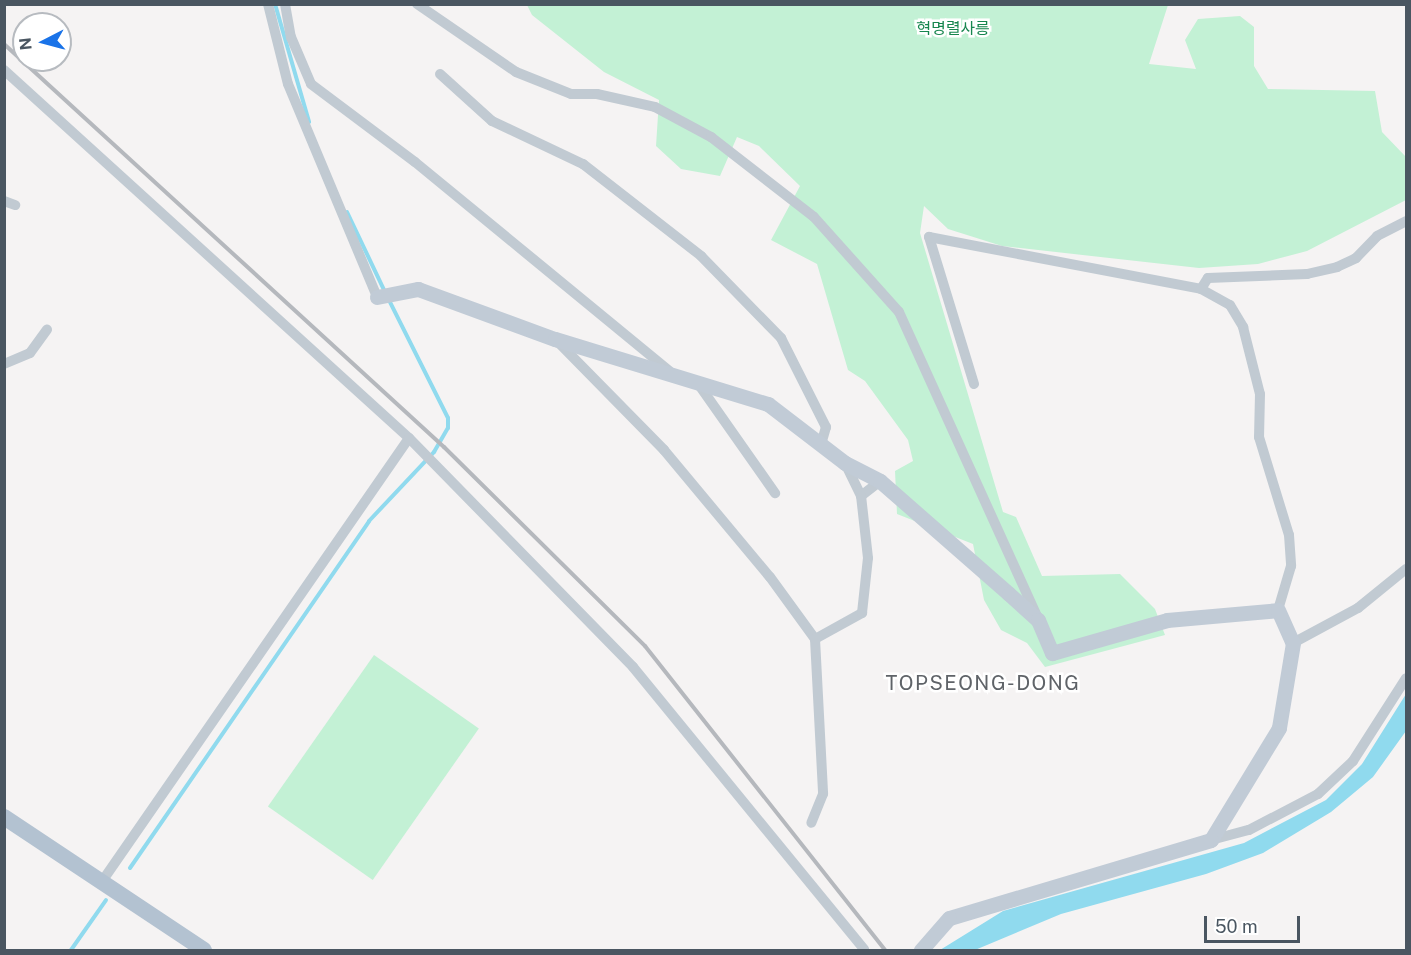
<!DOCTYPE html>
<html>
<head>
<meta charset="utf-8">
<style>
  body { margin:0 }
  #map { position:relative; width:1411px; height:955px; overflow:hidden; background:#f5f3f3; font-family:"Public Sans","Noto Sans KR",sans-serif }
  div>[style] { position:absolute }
  .green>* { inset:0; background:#c3f1d5; transform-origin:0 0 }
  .water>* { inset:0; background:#90daee }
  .stream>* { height:4px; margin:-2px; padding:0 2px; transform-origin:2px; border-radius:2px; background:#90daee }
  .street>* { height:10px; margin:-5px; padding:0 5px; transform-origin:5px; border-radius:5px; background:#c1cad2 }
  .secondary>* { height:15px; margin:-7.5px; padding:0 7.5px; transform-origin:7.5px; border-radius:7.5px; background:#c1cbd6 }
  .primary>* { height:16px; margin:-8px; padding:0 8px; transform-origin:8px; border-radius:8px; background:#b3c2d1 }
  .rail>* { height:4px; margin:-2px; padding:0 2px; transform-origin:2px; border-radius:2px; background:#b5b8bd }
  span { translate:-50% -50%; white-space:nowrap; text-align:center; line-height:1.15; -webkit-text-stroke:5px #fff; paint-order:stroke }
  .park-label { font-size:16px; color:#17864f }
  .quarter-label { font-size:20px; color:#5f6368; letter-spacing:1.5px }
  .frame { position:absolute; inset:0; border:6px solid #4a5661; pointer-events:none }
  .north { position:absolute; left:12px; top:12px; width:60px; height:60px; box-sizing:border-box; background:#fff; border:2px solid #b7bbc0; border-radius:50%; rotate:264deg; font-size:16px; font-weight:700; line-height:24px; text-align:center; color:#4a5661 }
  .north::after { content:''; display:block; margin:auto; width:21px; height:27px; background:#1a73e8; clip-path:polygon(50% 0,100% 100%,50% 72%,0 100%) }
  .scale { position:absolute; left:1204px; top:916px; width:96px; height:27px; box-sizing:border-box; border:3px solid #4a5661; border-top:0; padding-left:8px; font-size:18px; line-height:21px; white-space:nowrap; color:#4a5661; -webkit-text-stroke:4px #fff; paint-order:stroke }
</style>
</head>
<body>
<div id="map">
  <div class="green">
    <div style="clip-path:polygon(527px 5px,1168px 5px,1149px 64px,1196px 69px,1185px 40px,1198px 19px,1240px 16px,1254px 27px,1254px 66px,1268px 89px,1375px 91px,1382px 132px,1406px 157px,1406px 200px,1307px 251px,1258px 264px,1199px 268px,1002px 246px,948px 229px,924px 206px,920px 233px,1003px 512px,1016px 517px,1042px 576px,1120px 574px,1155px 609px,1165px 635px,1045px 667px,1027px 643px,1001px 630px,984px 600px,973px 544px,897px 514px,895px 471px,913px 461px,908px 440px,865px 381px,848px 370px,817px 264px,771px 240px,800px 186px,759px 146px,737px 137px,720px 176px,681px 169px,656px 146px,659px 100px,604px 72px,532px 15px)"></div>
    <div style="left:374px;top:655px;width:128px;height:185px;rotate:35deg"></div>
  </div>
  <div class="water">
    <div style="clip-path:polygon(1406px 694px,1406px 731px,1373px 777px,1331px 812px,1263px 853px,1206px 874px,1061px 914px,975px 950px,940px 950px,1003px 911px,1244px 843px,1326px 800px,1362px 764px)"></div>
  </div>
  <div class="stream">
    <div style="left:275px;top:4px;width:123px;rotate:73.9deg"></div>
    <div style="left:347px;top:212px;width:89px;rotate:64.6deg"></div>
    <div style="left:130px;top:868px;width:421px;rotate:-55.4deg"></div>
    <div style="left:369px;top:521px;width:95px;rotate:-46.7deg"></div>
    <div style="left:434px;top:452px;width:28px;rotate:-60deg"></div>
    <div style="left:448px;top:428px;width:10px;rotate:-90deg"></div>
    <div style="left:448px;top:418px;width:134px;rotate:-116.6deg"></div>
    <div style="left:71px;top:950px;width:61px;rotate:-55deg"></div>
  </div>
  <div class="street">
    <div style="left:268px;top:4px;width:82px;rotate:76deg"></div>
    <div style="left:288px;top:84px;width:231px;rotate:67.3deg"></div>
    <div style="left:285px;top:4px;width:34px;rotate:80deg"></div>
    <div style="left:291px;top:37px;width:51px;rotate:66.9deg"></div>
    <div style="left:311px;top:84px;width:130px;rotate:36.9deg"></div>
    <div style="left:415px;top:162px;width:329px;rotate:39.4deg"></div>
    <div style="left:417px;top:4px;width:120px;rotate:34.5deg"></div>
    <div style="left:516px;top:72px;width:59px;rotate:21.8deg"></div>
    <div style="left:571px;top:94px;width:26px"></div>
    <div style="left:597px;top:94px;width:59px;rotate:12.6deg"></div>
    <div style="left:655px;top:107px;width:64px;rotate:28.2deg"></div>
    <div style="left:711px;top:137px;width:130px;rotate:37.8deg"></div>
    <div style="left:814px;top:217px;width:127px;rotate:48.2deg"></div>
    <div style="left:899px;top:312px;width:332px;rotate:65.6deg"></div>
    <div style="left:4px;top:70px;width:547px;rotate:42.26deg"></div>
    <div style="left:409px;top:438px;width:538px;rotate:124.7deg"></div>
    <div style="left:440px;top:74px;width:70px;rotate:42.1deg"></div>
    <div style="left:492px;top:121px;width:101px;rotate:25.3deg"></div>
    <div style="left:583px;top:164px;width:150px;rotate:37.9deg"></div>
    <div style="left:701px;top:256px;width:115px;rotate:45.7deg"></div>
    <div style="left:781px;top:338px;width:100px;rotate:63.2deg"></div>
    <div style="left:826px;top:427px;width:18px;rotate:106deg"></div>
    <div style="left:4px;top:201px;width:12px;rotate:20deg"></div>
    <div style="left:1201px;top:289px;width:13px;rotate:-58deg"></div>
    <div style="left:1208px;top:278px;width:99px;rotate:-2.3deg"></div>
    <div style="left:1307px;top:274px;width:31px;rotate:-13deg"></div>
    <div style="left:1337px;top:267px;width:21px;rotate:-25deg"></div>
    <div style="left:1356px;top:258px;width:30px;rotate:-46deg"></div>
    <div style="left:1377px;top:236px;width:33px;rotate:-27deg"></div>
    <div style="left:557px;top:341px;width:153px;rotate:45.5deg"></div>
    <div style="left:664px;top:450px;width:165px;rotate:50.2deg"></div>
    <div style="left:770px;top:577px;width:77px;rotate:54deg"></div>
    <div style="left:815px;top:639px;width:155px;rotate:87deg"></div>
    <div style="left:823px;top:794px;width:31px;rotate:112deg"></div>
    <div style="left:4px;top:364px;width:28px;rotate:-23deg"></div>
    <div style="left:30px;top:353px;width:29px;rotate:-54deg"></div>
    <div style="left:697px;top:382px;width:136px;rotate:54.9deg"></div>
    <div style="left:974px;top:384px;width:154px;rotate:-107deg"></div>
    <div style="left:929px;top:237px;width:277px;rotate:10.8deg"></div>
    <div style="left:1201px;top:289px;width:33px;rotate:29deg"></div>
    <div style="left:1230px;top:305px;width:26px;rotate:59deg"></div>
    <div style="left:1243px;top:327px;width:69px;rotate:75.8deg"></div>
    <div style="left:1260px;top:394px;width:43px;rotate:91.3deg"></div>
    <div style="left:1259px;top:437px;width:102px;rotate:73deg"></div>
    <div style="left:1289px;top:535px;width:31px;rotate:86deg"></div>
    <div style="left:1291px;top:566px;width:46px;rotate:106.5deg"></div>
    <div style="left:409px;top:438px;width:320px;rotate:45.6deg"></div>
    <div style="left:633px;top:667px;width:365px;rotate:50.7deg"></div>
    <div style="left:845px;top:463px;width:37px;rotate:64deg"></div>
    <div style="left:861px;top:496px;width:24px;rotate:-38deg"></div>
    <div style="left:815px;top:639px;width:54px;rotate:-29deg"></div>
    <div style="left:862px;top:613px;width:55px;rotate:-83.8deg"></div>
    <div style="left:868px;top:558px;width:62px;rotate:-96.4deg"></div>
    <div style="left:1293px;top:643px;width:74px;rotate:-28.3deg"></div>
    <div style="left:1358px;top:608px;width:62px;rotate:-39.1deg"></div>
    <div style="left:1211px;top:840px;width:39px;rotate:-15deg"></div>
    <div style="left:1249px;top:830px;width:78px;rotate:-27.6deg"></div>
    <div style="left:1318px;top:794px;width:48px;rotate:-43.3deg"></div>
    <div style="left:1353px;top:761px;width:98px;rotate:-57.4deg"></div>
  </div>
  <div class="secondary">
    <div style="left:377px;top:297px;width:42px;rotate:-11deg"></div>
    <div style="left:418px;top:289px;width:146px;rotate:20.1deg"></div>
    <div style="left:555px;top:339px;width:223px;rotate:17deg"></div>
    <div style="left:768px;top:404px;width:97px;rotate:37.5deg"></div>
    <div style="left:845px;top:463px;width:39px;rotate:27deg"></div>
    <div style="left:880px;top:481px;width:171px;rotate:41.2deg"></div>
    <div style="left:1009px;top:594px;width:39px;rotate:42deg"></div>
    <div style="left:1038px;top:620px;width:36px;rotate:67deg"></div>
    <div style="left:1052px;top:653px;width:120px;rotate:-16deg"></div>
    <div style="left:1167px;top:620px;width:111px;rotate:-5.1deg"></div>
    <div style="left:1278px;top:610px;width:36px;rotate:66deg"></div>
    <div style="left:1293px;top:643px;width:86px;rotate:99.4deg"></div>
    <div style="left:1279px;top:728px;width:131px;rotate:121.3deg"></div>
    <div style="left:1211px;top:840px;width:273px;rotate:163.4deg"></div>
    <div style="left:949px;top:918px;width:43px;rotate:131.2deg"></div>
  </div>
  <div class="primary">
    <div style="left:4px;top:817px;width:240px;rotate:33.6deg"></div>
  </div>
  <div class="rail">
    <div style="left:4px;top:44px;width:597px;rotate:42.49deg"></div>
    <div style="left:444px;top:447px;width:283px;rotate:44.7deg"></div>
    <div style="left:645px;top:646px;width:387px;rotate:51.7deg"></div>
  </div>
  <div class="park-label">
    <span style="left:953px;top:29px">혁명렬사릉</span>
  </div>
  <div class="quarter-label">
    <span style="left:983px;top:683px">TOPSEONG-DONG</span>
  </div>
  <div class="frame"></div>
  <div class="north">N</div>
  <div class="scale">50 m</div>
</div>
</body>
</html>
